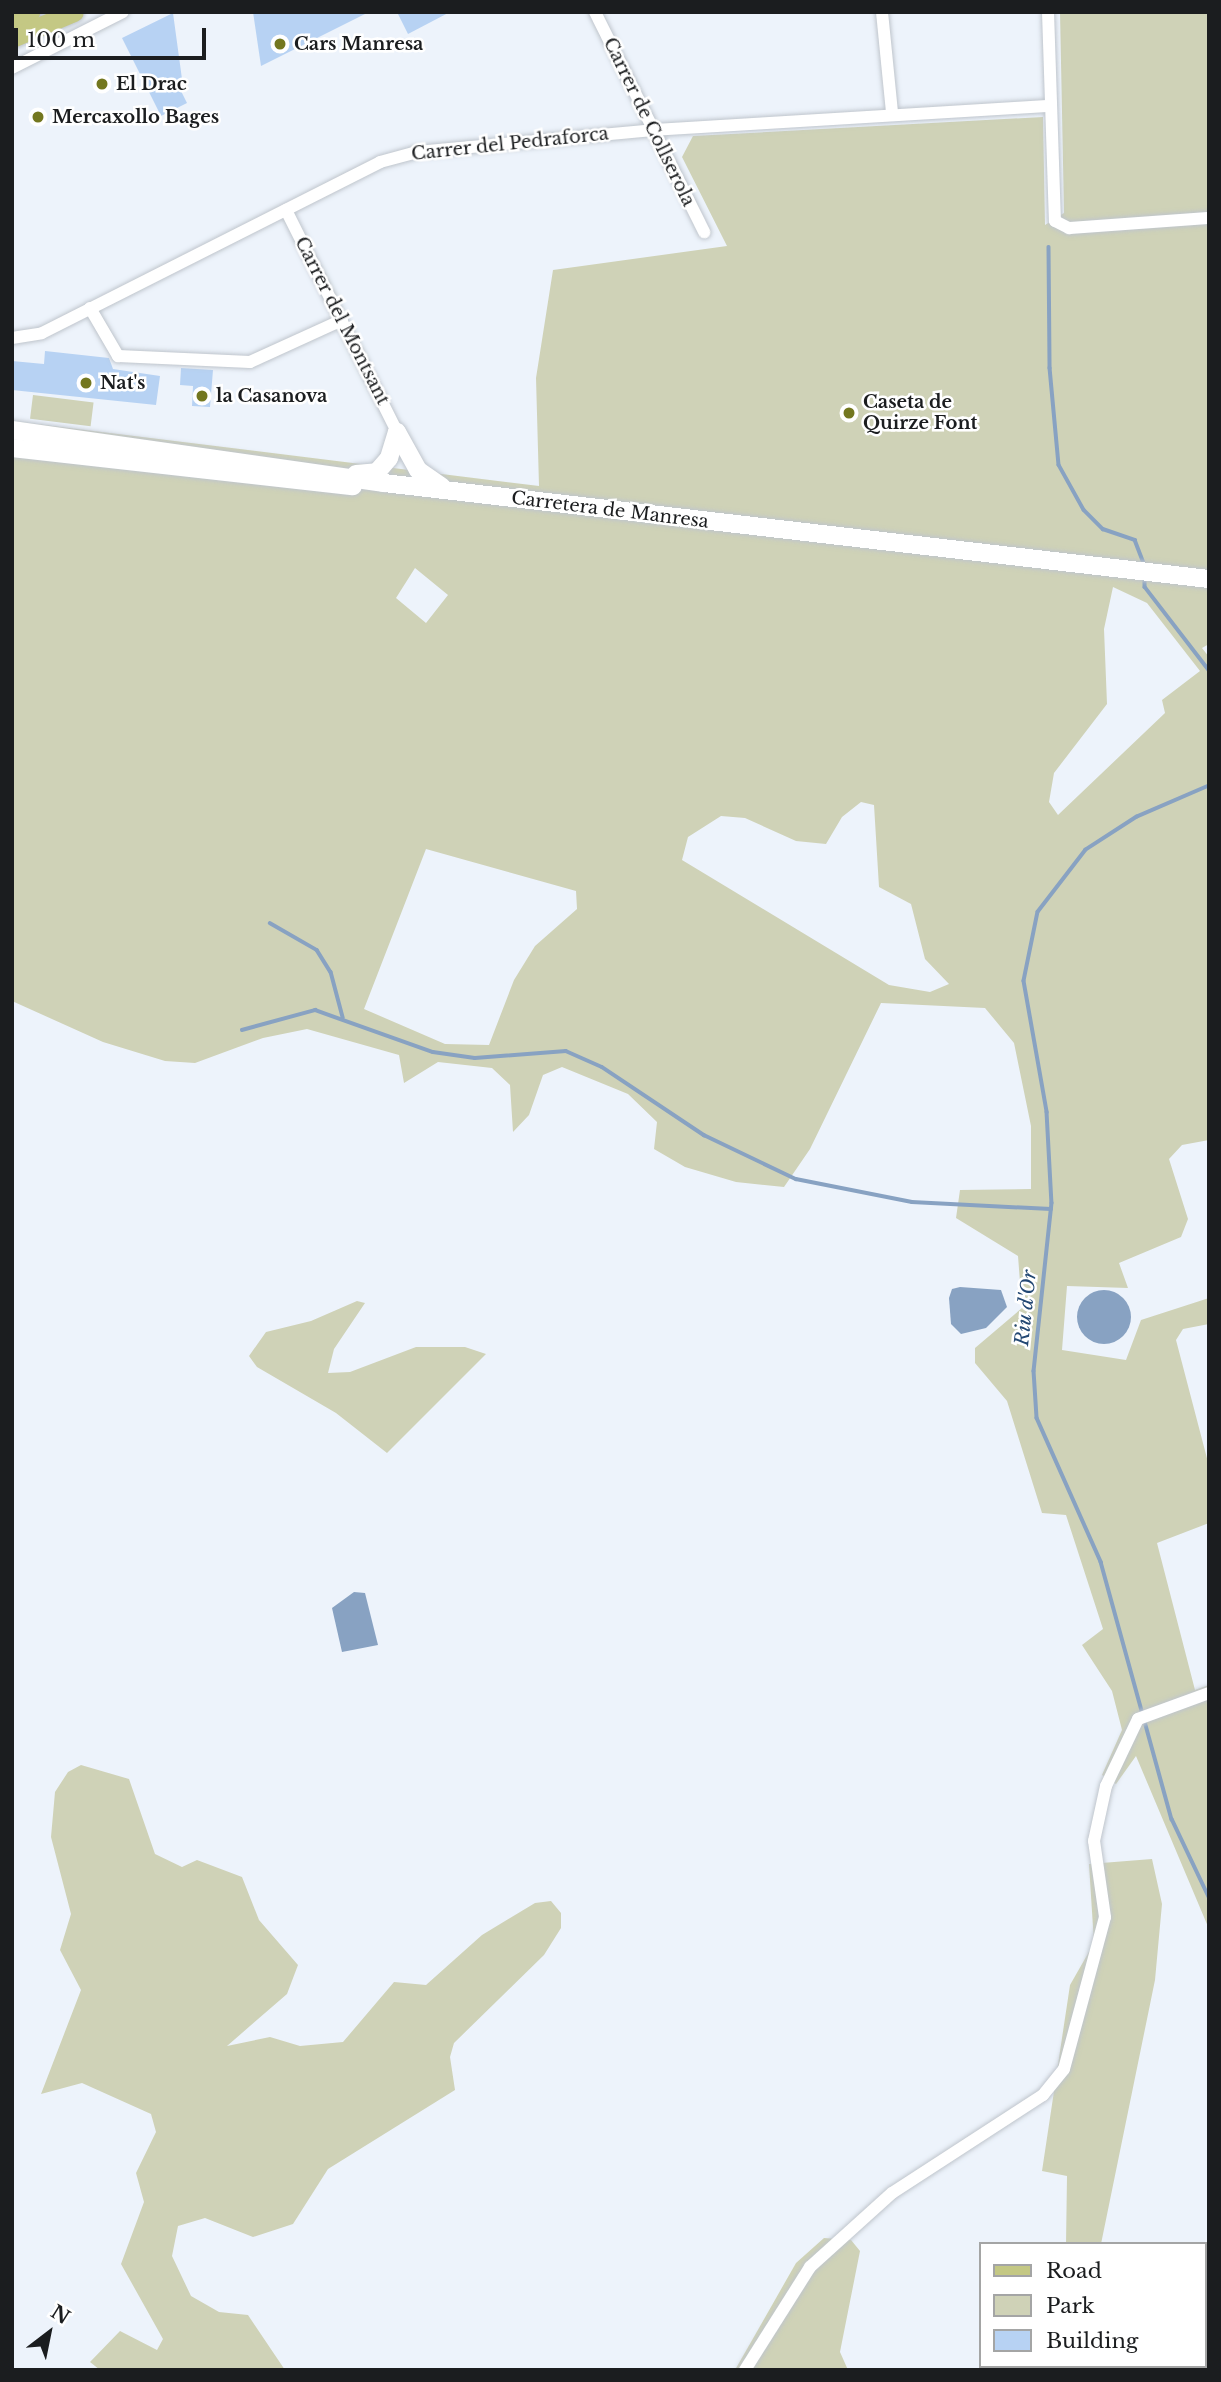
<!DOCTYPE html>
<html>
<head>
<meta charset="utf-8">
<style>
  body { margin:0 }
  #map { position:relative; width:1221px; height:2382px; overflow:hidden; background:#edf3fb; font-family:"Libre Baskerville",serif }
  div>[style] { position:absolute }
  .green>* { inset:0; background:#cfd2b7; transform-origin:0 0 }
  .water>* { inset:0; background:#88a2c2 }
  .round { border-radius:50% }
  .stream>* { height:3.5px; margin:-1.75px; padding:0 1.75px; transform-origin:1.75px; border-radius:1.75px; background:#88a2c2 }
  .building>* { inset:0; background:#b7d2f3 }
  .roads { filter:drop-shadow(0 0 2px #bfc5cc) drop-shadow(0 0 2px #bfc5cc) }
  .street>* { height:12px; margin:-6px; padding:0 6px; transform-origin:6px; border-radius:6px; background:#fff }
  .secondary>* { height:18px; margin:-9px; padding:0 9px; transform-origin:9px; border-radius:9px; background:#fff }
  .primary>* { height:19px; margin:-9.5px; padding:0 9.5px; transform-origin:9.5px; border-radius:9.5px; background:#c4c884 }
  .dots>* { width:19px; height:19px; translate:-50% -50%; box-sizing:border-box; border:4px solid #fff; border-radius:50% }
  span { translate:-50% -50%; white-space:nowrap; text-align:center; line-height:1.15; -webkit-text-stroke:5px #fff; paint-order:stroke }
  .poi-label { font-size:18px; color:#1b1d1f; font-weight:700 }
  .left { translate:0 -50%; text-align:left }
  .street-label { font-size:18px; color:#1b1d1f }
  .water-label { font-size:19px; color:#234873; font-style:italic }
  .frame { position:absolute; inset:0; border:14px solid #1b1d1f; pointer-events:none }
  .legend { position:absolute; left:979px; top:2242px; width:228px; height:126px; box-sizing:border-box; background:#fff; border:2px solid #a4a5a5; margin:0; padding:9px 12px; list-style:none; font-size:21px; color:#1b1d1f }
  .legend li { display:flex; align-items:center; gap:14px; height:35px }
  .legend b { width:35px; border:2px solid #a4a5a5 }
  .north { position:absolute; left:14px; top:2298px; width:70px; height:70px; -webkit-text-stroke:5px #fff; paint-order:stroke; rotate:32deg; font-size:19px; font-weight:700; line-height:28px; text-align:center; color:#1b1d1f }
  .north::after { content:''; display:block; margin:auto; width:24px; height:32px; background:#1b1d1f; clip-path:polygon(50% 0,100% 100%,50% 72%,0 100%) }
  .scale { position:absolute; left:14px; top:28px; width:192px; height:32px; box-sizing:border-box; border:4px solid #1b1d1f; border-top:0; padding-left:9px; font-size:21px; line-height:24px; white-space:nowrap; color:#1b1d1f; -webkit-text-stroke:5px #fff; paint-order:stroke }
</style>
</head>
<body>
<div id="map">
  <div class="green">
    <div style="clip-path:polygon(evenodd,1060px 12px,1209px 12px,1209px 644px,1202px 648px,1209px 657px,1209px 1140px,1182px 1145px,1169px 1159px,1188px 1219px,1181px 1237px,1119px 1263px,1128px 1288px,1067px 1286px,1062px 1350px,1126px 1360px,1141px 1320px,1209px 1298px,1209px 1324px,1183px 1329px,1176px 1340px,1209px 1466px,1209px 1523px,1157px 1543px,1195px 1690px,1209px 1685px,1209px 1929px,1136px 1756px,1116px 1784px,1102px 1775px,1122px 1730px,1112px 1691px,1082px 1645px,1103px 1629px,1066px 1515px,1042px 1513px,1007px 1401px,975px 1363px,975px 1348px,1022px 1308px,1018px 1256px,956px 1218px,960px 1190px,1031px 1189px,1031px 1126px,1014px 1043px,985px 1008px,881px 1003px,810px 1149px,784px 1187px,736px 1182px,685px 1167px,654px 1149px,657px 1122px,628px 1094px,562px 1067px,543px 1075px,529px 1115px,513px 1132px,510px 1085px,492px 1068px,438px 1062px,404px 1083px,399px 1055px,307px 1029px,263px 1038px,195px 1063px,165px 1061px,103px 1042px,12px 1001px,12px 421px,539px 486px,536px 378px,553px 270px,727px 246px,682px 157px,693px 136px,1043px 117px,1045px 225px,1064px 213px,1060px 12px,415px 568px,448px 595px,426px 623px,396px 598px,415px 568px,1060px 12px,1113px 587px,1147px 603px,1200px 671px,1162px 700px,1165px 713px,1058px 815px,1049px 802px,1054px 773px,1107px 704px,1104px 629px,1113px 587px,1060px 12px,861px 802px,874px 805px,879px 887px,911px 904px,925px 959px,949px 984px,930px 992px,889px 985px,682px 860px,688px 837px,721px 816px,745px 818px,796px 841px,826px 844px,842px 817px,861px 802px,1060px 12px,426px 849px,576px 891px,577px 909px,535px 946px,514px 980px,489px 1045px,445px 1044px,364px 1009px,426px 849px)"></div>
    <div style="left:33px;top:395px;width:61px;height:24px;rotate:7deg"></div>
    <div style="clip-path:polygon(357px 1301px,365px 1303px,334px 1349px,328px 1373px,350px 1372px,416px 1347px,465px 1347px,486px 1354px,387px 1453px,336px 1413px,257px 1367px,249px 1356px,266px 1332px,311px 1321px)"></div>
    <div style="clip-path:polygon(81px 1765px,129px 1779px,155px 1854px,182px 1867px,197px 1860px,242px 1877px,259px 1920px,298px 1965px,287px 1994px,227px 2046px,270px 2037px,300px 2046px,343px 2042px,394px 1982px,426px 1985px,482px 1935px,535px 1903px,551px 1901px,561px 1913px,561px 1928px,544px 1955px,454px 2043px,450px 2057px,455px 2090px,328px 2169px,293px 2224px,253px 2237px,205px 2218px,178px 2226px,172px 2256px,191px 2296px,219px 2312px,248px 2315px,285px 2370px,100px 2370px,90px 2362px,120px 2331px,157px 2350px,163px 2339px,121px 2264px,144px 2202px,136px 2173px,156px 2132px,151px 2114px,82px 2083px,41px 2094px,81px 1990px,60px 1950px,71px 1914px,51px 1837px,55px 1792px,68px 1772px)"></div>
    <div style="clip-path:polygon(1152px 1859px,1162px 1904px,1155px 1980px,1101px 2244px,1066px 2244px,1067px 2176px,1042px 2171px,1070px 1985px,1094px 1943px,1089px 1864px)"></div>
    <div style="clip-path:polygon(824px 2238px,851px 2240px,860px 2251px,840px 2352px,848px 2370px,735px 2370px,796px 2263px)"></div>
    <div style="clip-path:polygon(1209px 2244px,1209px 2370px,1090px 2370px,1205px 2366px)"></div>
  </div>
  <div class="water">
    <div style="clip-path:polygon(960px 1287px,1001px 1290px,1007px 1307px,986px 1328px,961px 1334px,951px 1324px,949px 1298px,952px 1289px)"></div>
    <div class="round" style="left:1077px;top:1290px;width:54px;height:54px"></div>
    <div style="clip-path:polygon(354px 1592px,365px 1593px,378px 1645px,342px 1652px,332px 1608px)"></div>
  </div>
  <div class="stream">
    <div style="left:1049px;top:247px;width:121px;rotate:89.5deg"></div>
    <div style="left:1050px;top:368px;width:97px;rotate:84.7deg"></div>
    <div style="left:1059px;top:465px;width:51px;rotate:60.9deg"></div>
    <div style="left:1084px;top:510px;width:27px;rotate:45deg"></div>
    <div style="left:1103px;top:529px;width:34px;rotate:19deg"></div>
    <div style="left:1135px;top:540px;width:30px;rotate:69deg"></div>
    <div style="left:1145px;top:579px;width:8px;rotate:90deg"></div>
    <div style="left:1145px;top:587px;width:105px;rotate:52.4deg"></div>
    <div style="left:1209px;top:786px;width:78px;rotate:156.7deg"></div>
    <div style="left:1137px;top:817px;width:61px;rotate:147.1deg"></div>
    <div style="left:1086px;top:850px;width:78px;rotate:127.7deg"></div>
    <div style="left:1038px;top:912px;width:70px;rotate:101.5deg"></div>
    <div style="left:1024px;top:981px;width:133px;rotate:80deg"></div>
    <div style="left:1047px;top:1112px;width:91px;rotate:86.9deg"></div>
    <div style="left:1052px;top:1203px;width:169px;rotate:96.1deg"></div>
    <div style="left:1034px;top:1371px;width:47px;rotate:86.3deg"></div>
    <div style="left:1037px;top:1418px;width:158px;rotate:66deg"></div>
    <div style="left:1101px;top:1562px;width:267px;rotate:74.6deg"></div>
    <div style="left:1172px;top:1819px;width:86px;rotate:64.6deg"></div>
    <div style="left:270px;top:923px;width:54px;rotate:29.9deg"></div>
    <div style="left:317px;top:950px;width:26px;rotate:58deg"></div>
    <div style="left:331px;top:972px;width:47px;rotate:75.1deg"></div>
    <div style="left:242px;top:1030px;width:76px;rotate:-15.3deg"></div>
    <div style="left:315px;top:1010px;width:125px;rotate:19.6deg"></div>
    <div style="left:433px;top:1052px;width:42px;rotate:8.1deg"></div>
    <div style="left:475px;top:1058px;width:91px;rotate:-4.4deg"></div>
    <div style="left:566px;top:1051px;width:39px;rotate:24deg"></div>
    <div style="left:602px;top:1067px;width:123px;rotate:33.7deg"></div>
    <div style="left:704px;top:1135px;width:102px;rotate:25.6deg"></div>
    <div style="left:796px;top:1179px;width:118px;rotate:11.2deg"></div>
    <div style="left:912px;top:1202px;width:139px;rotate:2.9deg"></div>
    <div style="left:1205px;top:2280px;width:5px;rotate:-37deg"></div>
    <div style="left:1134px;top:2366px;width:4px;rotate:76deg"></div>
  </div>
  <div class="building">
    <div style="clip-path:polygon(253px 12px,369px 12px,261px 66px)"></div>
    <div style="clip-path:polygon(397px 12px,450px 12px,408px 34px)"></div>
    <div style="clip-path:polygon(173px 13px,182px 79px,176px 81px,187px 103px,161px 116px,122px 38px)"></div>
    <div style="clip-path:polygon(45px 351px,109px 358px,113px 369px,160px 376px,156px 405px,12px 390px,12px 361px,44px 364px)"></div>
    <div style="clip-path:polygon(181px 368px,213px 370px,210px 407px,192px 406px,193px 386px,180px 385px)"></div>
  </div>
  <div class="roads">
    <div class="street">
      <div style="left:595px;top:12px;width:246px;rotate:63.6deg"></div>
      <div style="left:882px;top:12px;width:101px;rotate:84.3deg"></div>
      <div style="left:1048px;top:12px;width:209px;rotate:88.1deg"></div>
      <div style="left:1055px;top:221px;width:16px;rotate:27deg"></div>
      <div style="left:1069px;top:228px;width:140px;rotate:-4.1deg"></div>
      <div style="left:12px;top:68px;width:124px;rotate:-26.8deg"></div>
      <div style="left:286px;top:210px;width:248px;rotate:63.4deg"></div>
      <div style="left:90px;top:308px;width:56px;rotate:59.7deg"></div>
      <div style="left:118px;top:356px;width:132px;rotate:2.6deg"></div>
      <div style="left:250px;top:362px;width:101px;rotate:-24.5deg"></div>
      <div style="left:12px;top:338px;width:30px;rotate:-9deg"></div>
      <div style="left:42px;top:333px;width:379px;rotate:-26.8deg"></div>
      <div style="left:380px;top:162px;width:38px;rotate:-15deg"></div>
      <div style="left:417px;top:152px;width:237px;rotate:-5.3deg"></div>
      <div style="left:653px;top:130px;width:397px;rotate:-3.5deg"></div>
      <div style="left:745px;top:2370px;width:122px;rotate:-57.7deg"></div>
      <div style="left:810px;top:2267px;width:110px;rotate:-42.1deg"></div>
      <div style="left:892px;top:2193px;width:180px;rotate:-33deg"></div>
      <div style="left:1043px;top:2095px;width:33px;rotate:-51deg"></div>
      <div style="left:1064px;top:2069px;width:157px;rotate:-74.9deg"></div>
      <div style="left:1105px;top:1917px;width:77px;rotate:-98.2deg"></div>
      <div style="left:1094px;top:1841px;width:56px;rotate:-77.7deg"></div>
      <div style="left:1106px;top:1786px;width:74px;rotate:-64.5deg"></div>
      <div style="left:1138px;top:1719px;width:76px;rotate:-20.1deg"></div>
    </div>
    <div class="secondary">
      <div style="left:12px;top:430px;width:376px;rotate:8.1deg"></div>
      <div style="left:384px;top:483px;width:831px;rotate:6.64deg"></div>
      <div style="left:397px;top:432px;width:43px;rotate:61.1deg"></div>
      <div style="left:418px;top:470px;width:29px;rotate:35deg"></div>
      <div style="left:12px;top:448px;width:343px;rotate:6.4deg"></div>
      <div style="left:356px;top:474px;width:21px;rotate:-5deg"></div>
      <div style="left:377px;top:472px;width:18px;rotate:-49deg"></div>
      <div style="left:389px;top:458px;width:27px;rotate:-73deg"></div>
    </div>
    <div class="primary">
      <div style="left:12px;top:20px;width:20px;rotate:-24deg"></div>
      <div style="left:12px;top:38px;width:67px;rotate:-22.8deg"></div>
    </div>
  </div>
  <div class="dots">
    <div style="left:280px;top:44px;background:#73771f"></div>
    <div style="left:102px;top:84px;background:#73771f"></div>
    <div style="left:38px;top:117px;background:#73771f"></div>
    <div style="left:86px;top:383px;background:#73771f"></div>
    <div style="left:202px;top:396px;background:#73771f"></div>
    <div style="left:849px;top:413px;background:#73771f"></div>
  </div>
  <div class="poi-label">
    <span class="left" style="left:294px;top:44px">Cars Manresa</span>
    <span class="left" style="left:116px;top:84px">El Drac</span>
    <span class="left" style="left:52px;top:117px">Mercaxollo Bages</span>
    <span class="left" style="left:100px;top:383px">Nat's</span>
    <span class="left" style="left:216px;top:396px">la Casanova</span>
    <span class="left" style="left:863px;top:413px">Caseta de<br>Quirze Font</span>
  </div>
  <div class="street-label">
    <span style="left:649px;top:122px;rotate:64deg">Carrer de Collserola</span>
    <span style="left:510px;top:144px;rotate:-6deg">Carrer del Pedraforca</span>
    <span style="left:342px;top:321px;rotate:63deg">Carrer del Montsant</span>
    <span style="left:610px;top:510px;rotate:7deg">Carretera de Manresa</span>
  </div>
  <div class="water-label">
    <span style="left:1026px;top:1308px;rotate:-84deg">Riu d'Or</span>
  </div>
  <div class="frame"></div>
  <ul class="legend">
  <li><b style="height:9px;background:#c4c884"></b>Road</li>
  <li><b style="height:19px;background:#cfd2b7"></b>Park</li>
  <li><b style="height:19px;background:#b7d2f3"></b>Building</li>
  </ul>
  <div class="north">N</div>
  <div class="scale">100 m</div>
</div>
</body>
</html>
